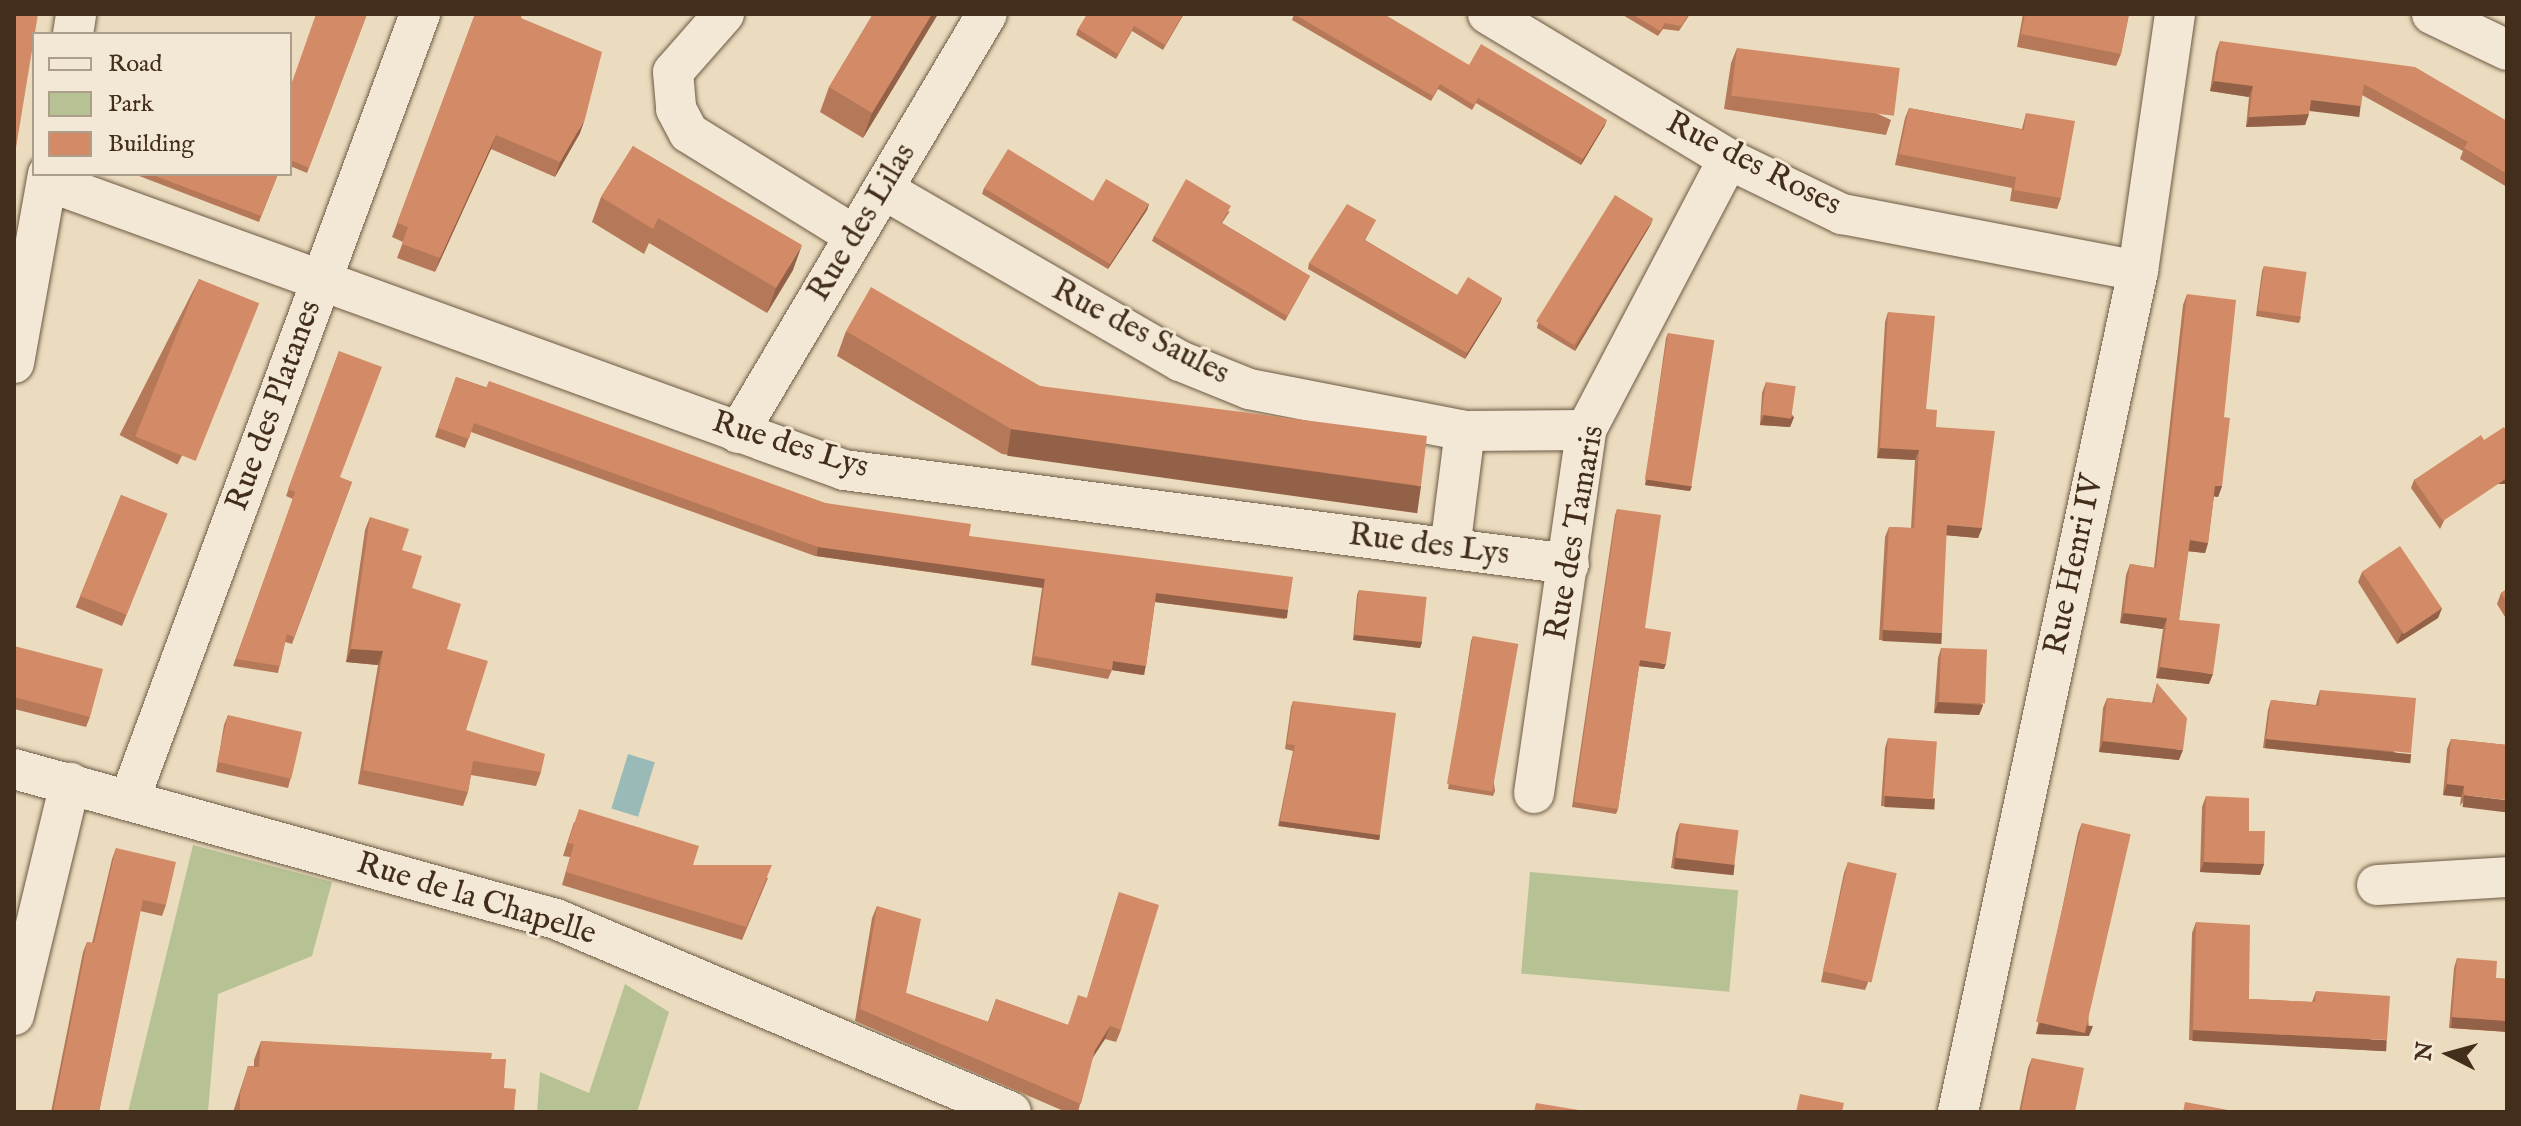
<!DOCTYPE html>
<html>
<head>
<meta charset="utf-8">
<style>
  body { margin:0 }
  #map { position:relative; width:2521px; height:1126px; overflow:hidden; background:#ecdcbf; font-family:"IM FELL English",serif }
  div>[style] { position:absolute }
  .green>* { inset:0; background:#b6c194; transform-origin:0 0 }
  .water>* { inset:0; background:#99bab7; transform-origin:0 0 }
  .roads { filter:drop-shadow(0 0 2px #6c5a44) drop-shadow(0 0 2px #6c5a44) }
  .minor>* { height:40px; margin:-20px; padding:0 20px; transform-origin:20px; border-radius:20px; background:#f3e8d5 }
  .wall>* { inset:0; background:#b57858; transform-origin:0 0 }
  .shaded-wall>* { inset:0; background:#936147; transform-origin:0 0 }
  .building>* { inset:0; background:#d28b66; transform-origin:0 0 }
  span { translate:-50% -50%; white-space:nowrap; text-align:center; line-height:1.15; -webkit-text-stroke:6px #f3e8d5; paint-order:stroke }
  .street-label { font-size:32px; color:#422e1b }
  .frame { position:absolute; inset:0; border:16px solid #422e1b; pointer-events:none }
  .legend { position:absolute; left:32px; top:32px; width:260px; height:144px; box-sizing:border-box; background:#f3e8d5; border:2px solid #ac9e8b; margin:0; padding:10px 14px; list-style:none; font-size:24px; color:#422e1b }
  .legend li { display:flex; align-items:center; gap:16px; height:40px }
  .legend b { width:40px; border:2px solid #ac9e8b }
  .north { position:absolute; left:2409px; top:1014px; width:80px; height:80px; -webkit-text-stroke:6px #f3e8d5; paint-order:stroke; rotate:276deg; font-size:22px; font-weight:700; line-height:32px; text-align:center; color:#422e1b }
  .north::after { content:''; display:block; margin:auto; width:28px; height:36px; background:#422e1b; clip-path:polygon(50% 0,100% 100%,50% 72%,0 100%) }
</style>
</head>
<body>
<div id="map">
  <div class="green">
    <div style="clip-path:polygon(193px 845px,332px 882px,312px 956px,218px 994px,208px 1112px,128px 1112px)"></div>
    <div style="left:1530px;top:872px;width:209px;height:102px;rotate:5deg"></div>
    <div style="clip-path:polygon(625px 984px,669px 1012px,637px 1112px,537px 1112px,540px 1072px,589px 1093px)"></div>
  </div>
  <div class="water">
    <div style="left:628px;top:754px;width:28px;height:57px;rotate:17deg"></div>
  </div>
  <div class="roads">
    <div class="minor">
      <div style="left:724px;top:14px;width:77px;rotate:131.3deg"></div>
      <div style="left:673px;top:72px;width:37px;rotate:85deg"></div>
      <div style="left:676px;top:109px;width:27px;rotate:62deg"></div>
      <div style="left:689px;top:133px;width:195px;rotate:31.8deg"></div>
      <div style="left:1488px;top:14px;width:280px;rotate:31.1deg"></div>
      <div style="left:1728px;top:159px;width:127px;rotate:25.8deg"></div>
      <div style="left:1842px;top:214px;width:301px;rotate:10.9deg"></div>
      <div style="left:2432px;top:14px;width:83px;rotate:25.6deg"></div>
      <div style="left:73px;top:34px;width:20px;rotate:-81deg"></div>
      <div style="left:47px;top:181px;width:848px;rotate:19.93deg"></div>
      <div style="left:844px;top:470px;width:731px;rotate:7.39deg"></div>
      <div style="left:883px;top:189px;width:343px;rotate:30.1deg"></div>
      <div style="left:1180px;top:361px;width:74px;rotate:22.1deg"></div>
      <div style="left:1249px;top:389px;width:220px;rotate:11deg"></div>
      <div style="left:1465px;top:431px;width:121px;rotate:-0.5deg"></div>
      <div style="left:14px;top:363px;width:192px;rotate:-79.8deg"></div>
      <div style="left:738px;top:433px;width:487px;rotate:-59.3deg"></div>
      <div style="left:1450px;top:549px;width:119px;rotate:-82.8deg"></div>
      <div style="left:14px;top:769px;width:562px;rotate:15.47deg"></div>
      <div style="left:556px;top:919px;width:494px;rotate:23deg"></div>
      <div style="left:1534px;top:793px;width:367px;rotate:-81.8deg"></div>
      <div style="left:1586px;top:430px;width:306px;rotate:-62.3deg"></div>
      <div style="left:130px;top:798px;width:836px;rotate:-69.7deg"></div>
      <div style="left:2377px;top:885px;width:130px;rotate:-3.5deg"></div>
      <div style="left:14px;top:1015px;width:239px;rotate:-76.4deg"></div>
      <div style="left:1958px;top:1112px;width:860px;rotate:-77.92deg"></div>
      <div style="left:2138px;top:271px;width:260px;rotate:-81.8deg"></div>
    </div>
  </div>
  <div class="wall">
    <div style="clip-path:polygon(367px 14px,307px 173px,290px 166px,290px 88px)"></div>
    <div style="clip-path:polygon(475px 14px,521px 18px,580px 133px,555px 177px,491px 149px,435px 272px,397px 258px,403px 242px,392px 237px)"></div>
    <div style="clip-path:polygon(873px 14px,938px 14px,863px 138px,820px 112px,829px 87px)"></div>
    <div style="clip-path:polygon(1184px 14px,1163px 50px,1132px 31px,1116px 59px,1076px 35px,1078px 29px)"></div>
    <div style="clip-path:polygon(1294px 14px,1469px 65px,1605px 125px,1581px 165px,1476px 103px,1472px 110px,1438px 89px,1431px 101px,1292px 20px)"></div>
    <div style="clip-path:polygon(1621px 14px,1690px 14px,1679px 31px,1663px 29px,1658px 36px)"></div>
    <div style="clip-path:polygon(2023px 14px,2129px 14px,2121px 54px,2116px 66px,2017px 47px)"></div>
    <div style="clip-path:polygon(2220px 41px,2507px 121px,2507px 187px,2460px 159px,2463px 151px,2362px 95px,2357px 116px,2309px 110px,2305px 125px,2246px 127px,2249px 97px,2210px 91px,2216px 52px)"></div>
    <div style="clip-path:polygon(1737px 48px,1891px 120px,1886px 135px,1724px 109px,1731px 63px)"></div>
    <div style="clip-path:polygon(1909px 108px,2022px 129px,2026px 113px,2061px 198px,2057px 209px,2010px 201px,2012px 188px,1895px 165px,1905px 118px)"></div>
    <div style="clip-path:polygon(633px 146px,793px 270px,767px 313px,649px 243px,644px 254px,592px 222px,601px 197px)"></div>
    <div style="clip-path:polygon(134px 174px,278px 174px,259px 222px)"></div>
    <div style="clip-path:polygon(984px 188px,1093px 201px,1149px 204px,1147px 210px,1108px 269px,982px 194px)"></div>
    <div style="clip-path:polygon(1230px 211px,1222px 223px,1310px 276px,1285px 321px,1152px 241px,1154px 236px)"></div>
    <div style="clip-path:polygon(1376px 220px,1365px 240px,1457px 295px,1502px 298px,1500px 303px,1465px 359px,1308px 269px,1309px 263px)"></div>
    <div style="clip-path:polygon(1651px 224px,1575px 351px,1537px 328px,1538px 323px)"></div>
    <div style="clip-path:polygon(2264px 266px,2301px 317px,2299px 323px,2256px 316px,2262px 271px)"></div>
    <div style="left:199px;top:279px;width:65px;height:175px;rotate:27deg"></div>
    <div style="clip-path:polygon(2187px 294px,2224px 417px,2222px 486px,2218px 497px,2214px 496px,2208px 543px,2205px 553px,2188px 551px,2179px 620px,2209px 684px,2156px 678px,2163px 629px,2120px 623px,2126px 575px,2130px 564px,2154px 568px,2183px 305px)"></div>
    <div style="clip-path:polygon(1888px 312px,1926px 409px,1936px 427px,1982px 528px,1978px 538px,1946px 535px,1938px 643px,1879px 640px,1885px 537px,1889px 527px,1911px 528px,1915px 460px,1877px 458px,1885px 322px)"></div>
    <div style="clip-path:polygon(846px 331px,1040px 386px,1421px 486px,1412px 511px,1002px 454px,837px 356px)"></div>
    <div style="clip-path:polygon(1668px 333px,1690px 491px,1645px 485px,1666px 338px)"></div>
    <div style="clip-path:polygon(339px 351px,340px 478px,352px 482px,292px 644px,285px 642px,278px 673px,233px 666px,293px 499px,286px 496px)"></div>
    <div style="clip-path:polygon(456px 377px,825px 503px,1288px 610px,1285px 619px,1155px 602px,1146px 666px,1142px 675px,1112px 670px,1108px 679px,1031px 665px,1042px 588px,815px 556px,471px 432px,465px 448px,435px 437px)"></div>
    <div style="clip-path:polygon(1766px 382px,1794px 417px,1790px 427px,1760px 425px,1762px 393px)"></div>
    <div style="clip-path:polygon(2484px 440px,2440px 529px,2411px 488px,2414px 480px)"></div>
    <div style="left:121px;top:495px;width:50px;height:121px;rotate:22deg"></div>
    <div style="clip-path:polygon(1617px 509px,1645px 628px,1664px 669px,1639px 666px,1618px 809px,1616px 814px,1572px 807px,1615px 515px)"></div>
    <div style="clip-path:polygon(370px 517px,402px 550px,412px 588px,447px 649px,466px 730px,541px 772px,536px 786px,471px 775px,468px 792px,463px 806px,358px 784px,378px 665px,346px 662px,365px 530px)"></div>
    <div style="clip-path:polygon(2362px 572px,2442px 608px,2438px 618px,2397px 644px,2358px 582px)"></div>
    <div style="clip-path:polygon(2507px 589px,2507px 620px,2497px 604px,2501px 593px)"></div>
    <div style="clip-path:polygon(1359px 590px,1422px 642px,1420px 648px,1353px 640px,1357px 595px)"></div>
    <div style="clip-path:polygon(1473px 636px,1495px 791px,1493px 796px,1448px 789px,1471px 641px)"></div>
    <div style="clip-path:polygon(14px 646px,90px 717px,86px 727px,14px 709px)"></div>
    <div style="clip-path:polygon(1941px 648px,1983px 705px,1979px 715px,1934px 713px,1938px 658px)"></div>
    <div style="clip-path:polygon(2157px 683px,2179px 760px,2099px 752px,2103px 708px,2107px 698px,2152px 703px)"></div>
    <div style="clip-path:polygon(2320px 690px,2408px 763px,2263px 748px,2268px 710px,2271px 700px,2316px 705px,2317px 700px)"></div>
    <div style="clip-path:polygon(1293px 701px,1380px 835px,1378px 840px,1278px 826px,1293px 751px,1285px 749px,1291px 707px)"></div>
    <div style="clip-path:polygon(228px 715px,291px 777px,288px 788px,216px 772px,224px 725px)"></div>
    <div style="clip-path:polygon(1888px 738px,1931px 809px,1881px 806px,1885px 748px)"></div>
    <div style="clip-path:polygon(2451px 739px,2507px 745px,2460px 806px,2461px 797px,2443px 795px,2447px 749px)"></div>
    <div style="clip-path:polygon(2206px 796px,2249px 831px,2264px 864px,2260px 875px,2200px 872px,2202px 807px)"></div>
    <div style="clip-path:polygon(574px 822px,693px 865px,768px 878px,742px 940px,562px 885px,570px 857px,563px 856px)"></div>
    <div style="clip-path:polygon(1680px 823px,1731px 874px,1671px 868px,1676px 833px)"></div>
    <div style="clip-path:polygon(2082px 823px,2089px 1036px,2036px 1034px,2078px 833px)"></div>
    <div style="clip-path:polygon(116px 848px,166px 905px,162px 916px,140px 911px,99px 1112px,51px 1112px,83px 952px,87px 942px,92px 943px,112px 859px)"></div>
    <div style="clip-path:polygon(1848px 862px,1869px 980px,1865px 990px,1821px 982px,1844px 873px)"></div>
    <div style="clip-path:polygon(1119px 892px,1121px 1030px,1116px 1042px,1105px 1039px,1092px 1058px,1078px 1112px,1066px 1112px,855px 1021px,872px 918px,877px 906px,906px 993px,988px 1022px,996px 999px,1068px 1025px,1087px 998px)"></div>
    <div style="clip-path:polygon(2196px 922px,2249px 999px,2312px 1002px,2316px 991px,2383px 1051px,2189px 1040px,2192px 933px)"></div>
    <div style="clip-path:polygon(2457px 958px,2496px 978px,2507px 979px,2507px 1032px,2449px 1028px,2454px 968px)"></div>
    <div style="clip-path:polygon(261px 1041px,491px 1059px,514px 1112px,233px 1112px,248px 1066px,254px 1066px,254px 1060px)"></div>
    <div style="clip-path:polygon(2032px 1058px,2075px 1112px,2019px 1112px,2028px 1068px)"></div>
  </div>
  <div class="shaded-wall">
    <div style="clip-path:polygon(932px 14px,938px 14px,863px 138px,872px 113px)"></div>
    <div style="clip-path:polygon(2214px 81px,2253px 86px,2249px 97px,2210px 91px)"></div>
    <div style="left:2311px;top:100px;width:50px;height:11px;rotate:7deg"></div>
    <div style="clip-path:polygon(2309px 114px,2305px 125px,2246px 127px,2249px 117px)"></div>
    <div style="clip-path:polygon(585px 119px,580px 133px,555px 177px,560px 162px)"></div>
    <div style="clip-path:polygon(1607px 120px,1605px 125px,1581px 165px,1583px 159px)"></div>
    <div style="clip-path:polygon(496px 135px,491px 149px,435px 272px,440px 258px)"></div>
    <div style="clip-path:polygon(1149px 204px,1147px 210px,1108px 269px,1110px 264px)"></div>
    <div style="clip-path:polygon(1653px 219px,1651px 224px,1575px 351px,1577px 345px)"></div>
    <div style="clip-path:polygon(802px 245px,793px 270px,767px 313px,776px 288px)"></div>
    <div style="clip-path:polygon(1502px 298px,1500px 303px,1465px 359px,1467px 353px)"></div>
    <div style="clip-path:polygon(1764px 415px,1794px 417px,1790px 427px,1760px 425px)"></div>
    <div style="left:1011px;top:429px;width:414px;height:27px;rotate:8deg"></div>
    <div style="clip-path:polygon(1880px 448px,1919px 450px,1915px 460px,1877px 458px)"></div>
    <div style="left:2507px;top:478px;width:6px;height:77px;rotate:90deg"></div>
    <div style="clip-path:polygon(1647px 479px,1692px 486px,1690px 491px,1645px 485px)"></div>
    <div style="clip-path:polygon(2215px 486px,2222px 486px,2218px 497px,2211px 496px)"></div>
    <div style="clip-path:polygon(1947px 525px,1982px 528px,1978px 538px,1943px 535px)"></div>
    <div style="clip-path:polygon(2190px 540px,2208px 543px,2205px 553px,2186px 551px)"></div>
    <div style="left:818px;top:547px;width:229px;height:9px;rotate:8deg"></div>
    <div style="left:1156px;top:593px;width:133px;height:9px;rotate:7deg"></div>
    <div style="clip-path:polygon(2442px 608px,2438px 618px,2397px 644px,2401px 634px)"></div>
    <div style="clip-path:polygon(2124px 613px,2167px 618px,2163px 629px,2120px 623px)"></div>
    <div style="left:1883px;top:630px;width:59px;height:11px;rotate:3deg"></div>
    <div style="clip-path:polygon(1355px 635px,1422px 642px,1420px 648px,1353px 640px)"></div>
    <div style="clip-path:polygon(351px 649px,383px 651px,378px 665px,346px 662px)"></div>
    <div style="clip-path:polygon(1640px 660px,1666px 664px,1664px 669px,1638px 666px)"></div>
    <div style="left:1113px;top:661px;width:33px;height:9px;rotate:9deg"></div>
    <div style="clip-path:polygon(2160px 667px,2213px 674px,2209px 684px,2156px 678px)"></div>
    <div style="clip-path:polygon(1938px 702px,1983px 705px,1979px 715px,1934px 713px)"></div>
    <div style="left:2266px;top:739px;width:146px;height:9px;rotate:6deg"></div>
    <div style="clip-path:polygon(2103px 741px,2183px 750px,2179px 760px,2099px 752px)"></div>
    <div style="clip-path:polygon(2447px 784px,2464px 786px,2461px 797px,2443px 795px)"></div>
    <div style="left:2464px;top:795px;width:43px;height:12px;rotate:7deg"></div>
    <div style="left:1885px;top:796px;width:50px;height:11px;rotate:3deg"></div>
    <div style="left:1280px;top:821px;width:101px;height:5px;rotate:8deg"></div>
    <div style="left:1675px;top:858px;width:60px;height:11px;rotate:6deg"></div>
    <div style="clip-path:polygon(2204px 862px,2264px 864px,2260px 875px,2200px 872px)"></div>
    <div style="left:2452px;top:1017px;width:55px;height:11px;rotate:4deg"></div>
    <div style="clip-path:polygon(2040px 1023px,2093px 1026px,2089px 1036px,2036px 1034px)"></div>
    <div style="clip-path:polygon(1110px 1026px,1105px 1039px,1090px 1062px,1095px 1050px)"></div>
    <div style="left:2193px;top:1030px;width:194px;height:11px;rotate:3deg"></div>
  </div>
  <div class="building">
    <div style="clip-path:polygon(14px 14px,38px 14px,14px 160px)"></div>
    <div style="clip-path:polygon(316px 14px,367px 14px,309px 168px,290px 160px,290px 88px)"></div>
    <div style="clip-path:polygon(475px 14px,522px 14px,521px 18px,602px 52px,585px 119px,560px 162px,496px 135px,440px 258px,402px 244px,408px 227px,397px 223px)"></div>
    <div style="clip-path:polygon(873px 14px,932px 14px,872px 113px,829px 87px)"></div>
    <div style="clip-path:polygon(1087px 14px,1183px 14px,1165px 45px,1134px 26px,1118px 54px,1078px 29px)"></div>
    <div style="clip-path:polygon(1294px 14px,1384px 14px,1469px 65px,1481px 44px,1607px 120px,1583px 159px,1478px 98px,1474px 105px,1440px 84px,1433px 96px)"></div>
    <div style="clip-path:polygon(1632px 14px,1689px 14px,1681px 26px,1665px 23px,1660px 31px)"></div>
    <div style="clip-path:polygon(2025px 14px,2129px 14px,2121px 54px,2021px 34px)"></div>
    <div style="clip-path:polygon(2220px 41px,2415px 67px,2507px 121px,2507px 174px,2464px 148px,2468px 142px,2364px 84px,2361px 106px,2311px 100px,2309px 114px,2249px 117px,2253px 86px,2214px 81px)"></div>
    <div style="left:1737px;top:48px;width:164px;height:48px;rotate:7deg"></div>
    <div style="clip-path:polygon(1909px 108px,2024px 130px,2026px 113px,2075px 121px,2061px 198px,2014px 190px,2016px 177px,1899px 154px)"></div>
    <div style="clip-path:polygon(633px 146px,802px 245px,776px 288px,658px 218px,653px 229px,601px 197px)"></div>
    <div style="clip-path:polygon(1008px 149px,1093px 201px,1106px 179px,1149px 204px,1110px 264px,984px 188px)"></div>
    <div style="clip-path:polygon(150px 174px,278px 174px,261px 216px)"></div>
    <div style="clip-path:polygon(1186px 179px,1231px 206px,1221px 223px,1310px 276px,1287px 316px,1154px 236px)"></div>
    <div style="left:1615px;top:195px;width:45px;height:149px;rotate:32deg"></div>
    <div style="clip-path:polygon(1347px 204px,1376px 220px,1364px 240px,1457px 295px,1468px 277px,1502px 298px,1467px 353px,1309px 263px)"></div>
    <div style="left:2264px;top:266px;width:43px;height:45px;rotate:8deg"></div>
    <div style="left:199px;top:279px;width:65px;height:170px;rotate:22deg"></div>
    <div style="clip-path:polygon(871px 287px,1040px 386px,1427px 436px,1421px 486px,1011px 429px,846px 331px)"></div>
    <div style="clip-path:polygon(2187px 294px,2236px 300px,2224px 417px,2230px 418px,2222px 486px,2215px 486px,2208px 543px,2190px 540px,2179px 620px,2220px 624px,2213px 674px,2160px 667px,2167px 618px,2124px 613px,2130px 564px,2156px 568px)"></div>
    <div style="clip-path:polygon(1888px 312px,1935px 316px,1926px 409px,1937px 410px,1936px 427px,1995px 431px,1982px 528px,1947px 525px,1942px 633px,1883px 630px,1889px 527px,1914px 528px,1919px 450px,1880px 448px)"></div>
    <div style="left:1668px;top:333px;width:47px;height:148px;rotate:9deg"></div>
    <div style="clip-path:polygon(339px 351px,382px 367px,340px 477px,352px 482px,294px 637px,287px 634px,280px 666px,236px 659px,295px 492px,288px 489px)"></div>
    <div style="clip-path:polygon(456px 377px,486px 388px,489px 381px,825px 503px,971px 524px,969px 536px,1293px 577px,1288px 610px,1156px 593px,1146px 666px,1113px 661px,1112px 670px,1034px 656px,1045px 579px,818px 547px,474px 423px,469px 439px,438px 428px)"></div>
    <div style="left:1766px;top:382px;width:30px;height:33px;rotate:8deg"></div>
    <div style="clip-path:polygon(2504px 427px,2507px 432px,2507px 478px,2443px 521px,2414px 480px,2481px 435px,2484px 440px)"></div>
    <div style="left:121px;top:495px;width:50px;height:109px;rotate:22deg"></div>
    <div style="clip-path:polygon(1617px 509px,1661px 515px,1645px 628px,1671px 632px,1666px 664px,1640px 660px,1618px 809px,1574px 802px)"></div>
    <div style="clip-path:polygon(370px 517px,409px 529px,402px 550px,422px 556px,412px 588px,461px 604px,447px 649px,488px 661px,466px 730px,545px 754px,541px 772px,473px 761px,468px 792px,363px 770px,383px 651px,351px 649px)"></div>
    <div style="left:2400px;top:546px;width:75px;height:46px;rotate:56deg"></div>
    <div style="clip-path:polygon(2507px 589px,2507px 603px,2501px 593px)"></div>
    <div style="left:1359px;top:590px;width:68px;height:45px;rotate:6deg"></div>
    <div style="left:1473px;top:636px;width:46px;height:150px;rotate:10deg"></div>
    <div style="clip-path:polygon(14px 646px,103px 669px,90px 717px,14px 697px)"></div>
    <div style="left:1941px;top:648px;width:46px;height:54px;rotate:2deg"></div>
    <div style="clip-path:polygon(2157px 683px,2187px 718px,2183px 750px,2103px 741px,2107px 698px,2154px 703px)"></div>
    <div style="clip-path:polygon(2320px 690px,2416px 698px,2411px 753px,2266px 739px,2271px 700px,2319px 706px)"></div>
    <div style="clip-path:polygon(1293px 701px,1396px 713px,1380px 835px,1280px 821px,1295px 745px,1287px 744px)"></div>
    <div style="left:228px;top:715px;width:76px;height:48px;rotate:13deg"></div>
    <div style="left:1888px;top:738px;width:49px;height:58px;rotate:4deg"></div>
    <div style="clip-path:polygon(2451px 739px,2507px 745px,2507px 800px,2464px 795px,2464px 786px,2447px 784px)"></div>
    <div style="clip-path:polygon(2206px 796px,2249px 798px,2249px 831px,2265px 831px,2264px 864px,2204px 862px)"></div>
    <div style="clip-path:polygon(579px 809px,699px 846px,693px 865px,772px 865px,746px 927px,566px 872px,574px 844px,568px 843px)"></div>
    <div style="left:1680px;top:823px;width:59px;height:35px;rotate:7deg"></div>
    <div style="left:2082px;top:823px;width:50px;height:204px;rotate:13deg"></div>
    <div style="clip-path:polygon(116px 848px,176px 862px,166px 905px,143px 900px,99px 1112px,53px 1112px,87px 942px,94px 943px)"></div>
    <div style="left:1848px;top:862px;width:50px;height:112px;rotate:13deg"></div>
    <div style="clip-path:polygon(1119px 892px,1159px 905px,1121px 1030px,1110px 1026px,1095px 1050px,1081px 1104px,860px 1009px,877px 906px,921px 919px,906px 993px,989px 1022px,996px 999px,1068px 1025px,1078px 995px,1087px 998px)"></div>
    <div style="clip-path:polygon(2196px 922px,2250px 925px,2249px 999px,2315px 1002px,2316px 991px,2390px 996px,2387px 1040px,2193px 1030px)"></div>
    <div style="clip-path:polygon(2457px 958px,2497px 961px,2496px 978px,2507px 979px,2507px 1021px,2452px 1017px)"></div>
    <div style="clip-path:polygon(261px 1041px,492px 1053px,491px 1059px,506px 1059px,504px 1088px,516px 1089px,514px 1112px,240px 1112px,240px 1094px,248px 1066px,259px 1067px)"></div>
    <div style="clip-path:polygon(2032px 1058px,2084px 1068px,2075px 1112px,2021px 1112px)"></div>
    <div style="clip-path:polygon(1800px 1094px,1844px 1103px,1842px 1112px,1796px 1112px)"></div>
    <div style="clip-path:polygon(2185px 1102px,2239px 1112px,2183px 1112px)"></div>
    <div style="clip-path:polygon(1536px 1103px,1591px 1112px,1534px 1112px)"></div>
  </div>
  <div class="street-label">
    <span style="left:1753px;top:165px;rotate:27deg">Rue des Roses</span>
    <span style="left:863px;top:223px;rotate:-59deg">Rue des Lilas</span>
    <span style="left:1140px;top:333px;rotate:27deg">Rue des Saules</span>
    <span style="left:275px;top:406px;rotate:-70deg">Rue des Platanes</span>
    <span style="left:790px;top:446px;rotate:17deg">Rue des Lys</span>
    <span style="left:1576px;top:533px;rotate:-80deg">Rue des Tamaris</span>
    <span style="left:1429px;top:546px;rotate:7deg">Rue des Lys</span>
    <span style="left:2075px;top:565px;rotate:-78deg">Rue Henri IV</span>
    <span style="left:476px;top:900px;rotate:17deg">Rue de la Chapelle</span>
  </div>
  <div class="frame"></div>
  <ul class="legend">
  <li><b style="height:10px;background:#f3e8d5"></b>Road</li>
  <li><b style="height:22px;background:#b6c194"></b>Park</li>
  <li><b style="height:22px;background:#d28b66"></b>Building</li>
  </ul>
  <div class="north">N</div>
</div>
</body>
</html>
